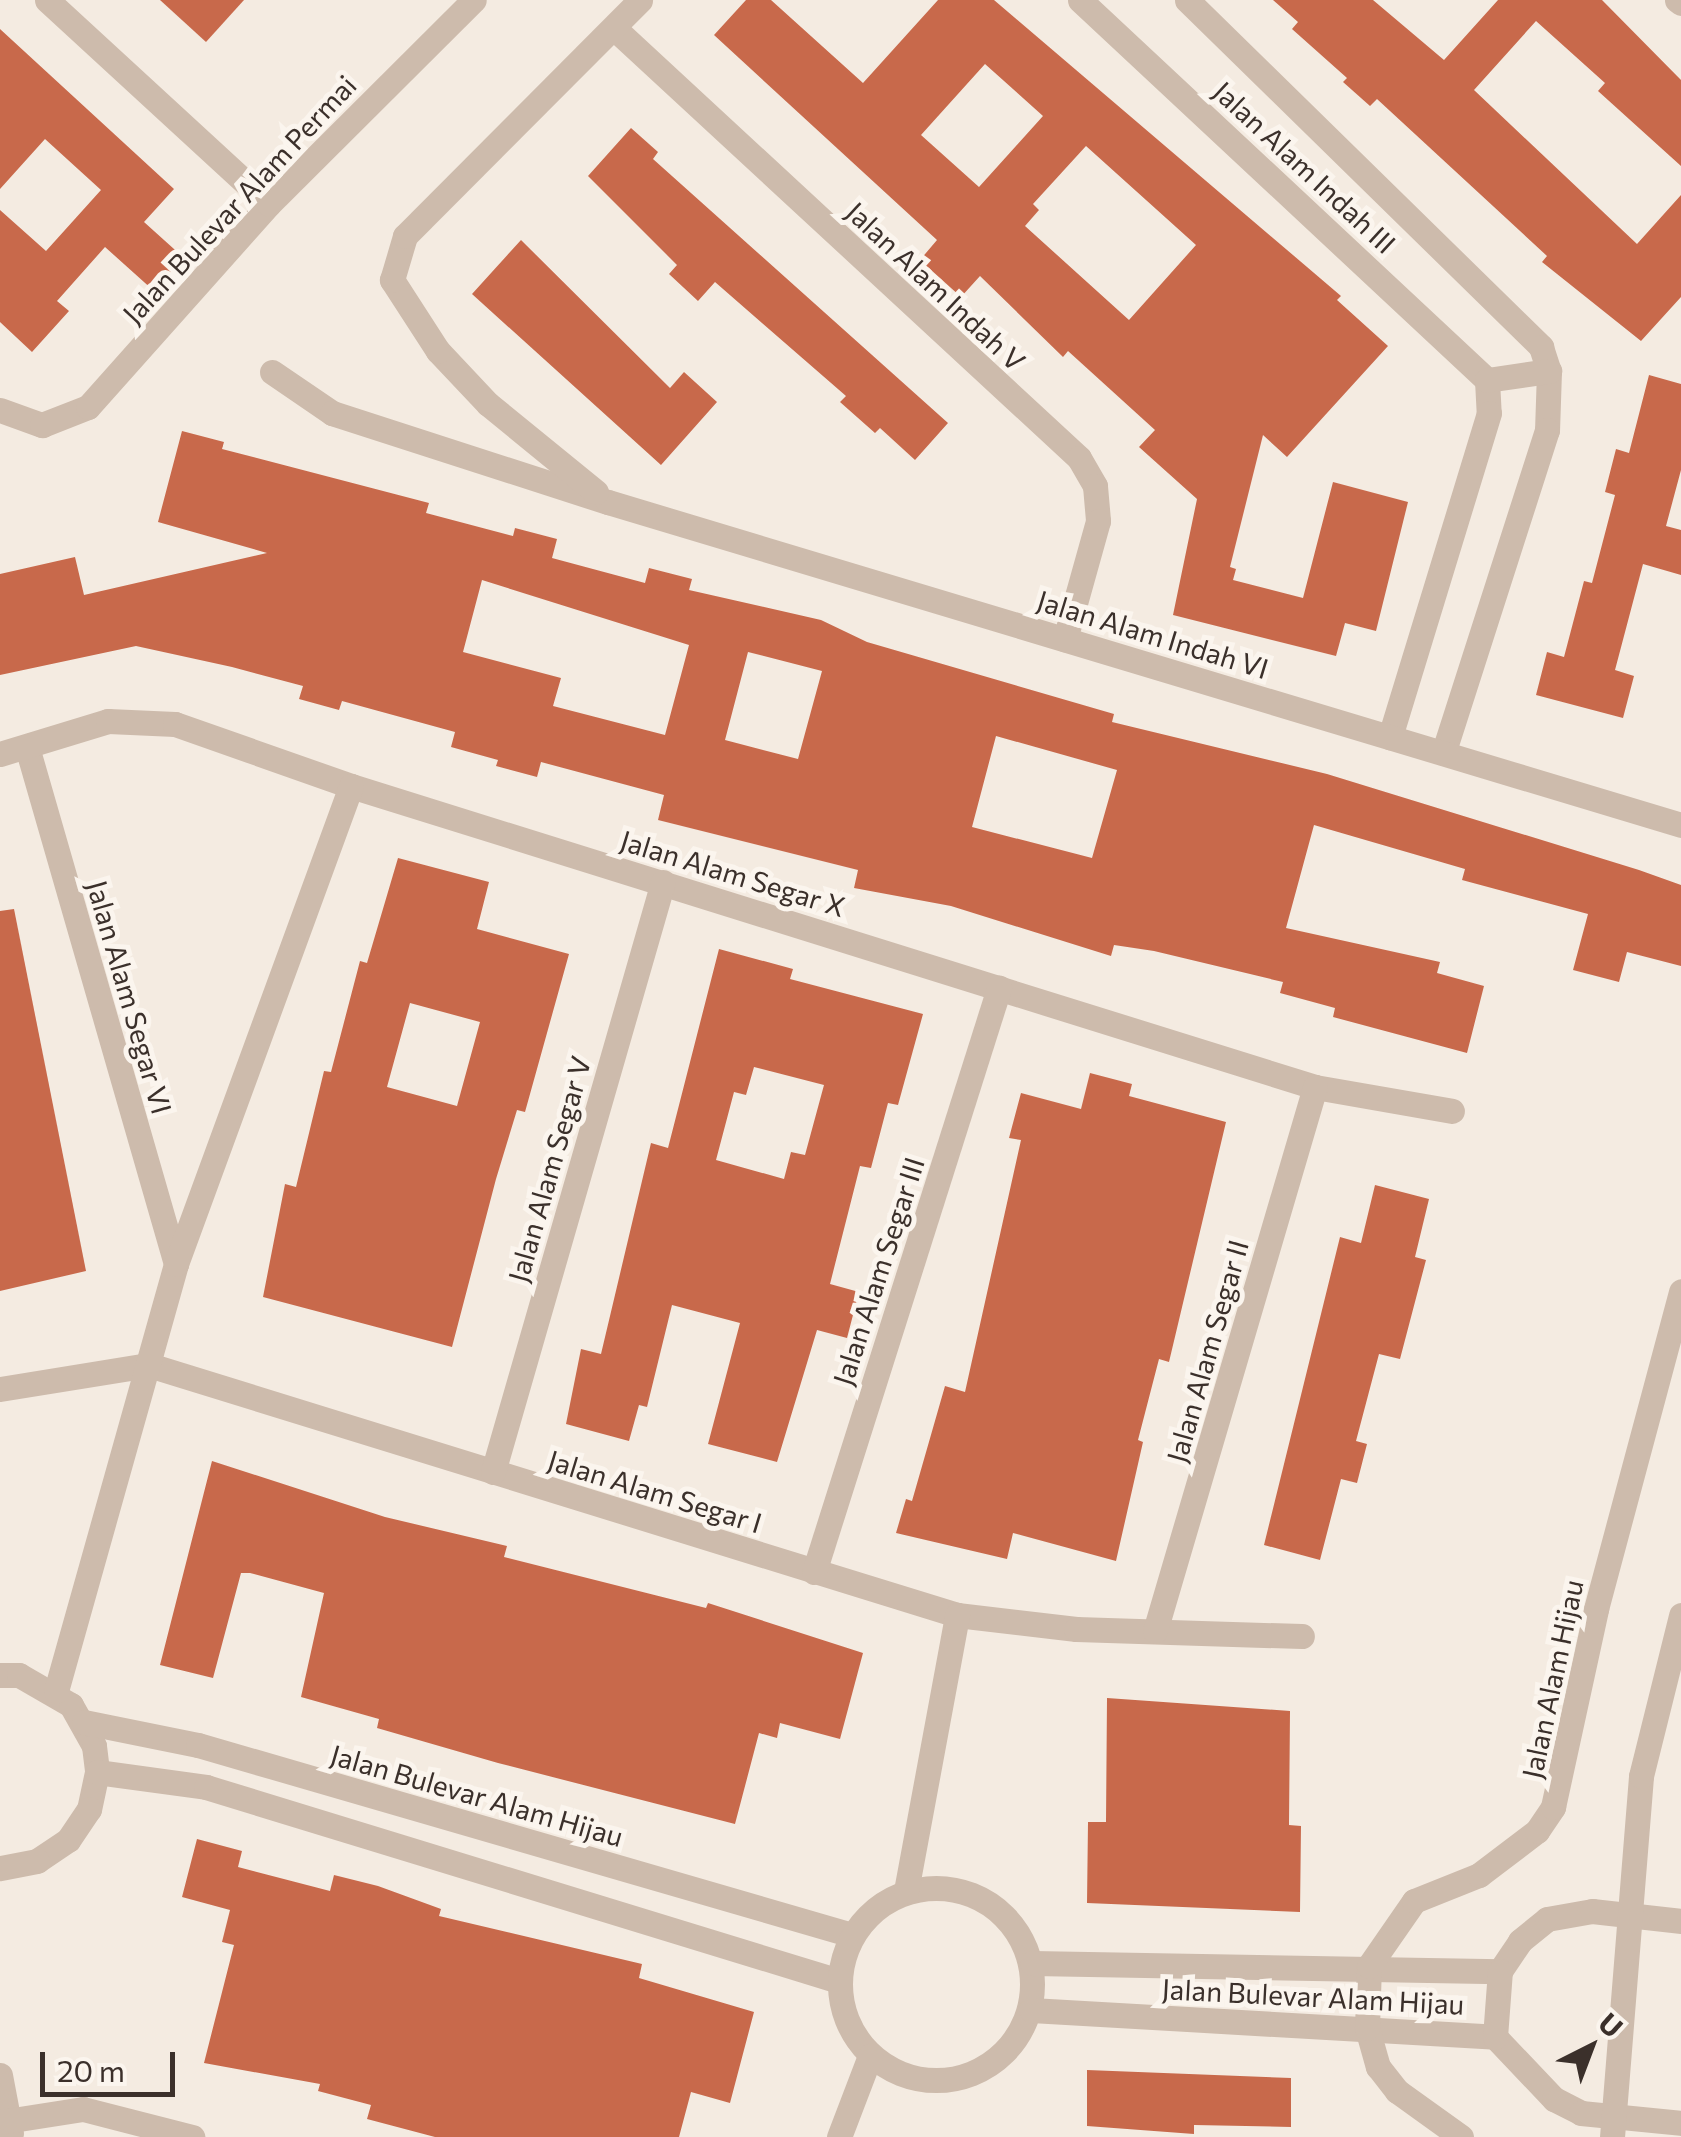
<!DOCTYPE html>
<html>
<head>
<meta charset="utf-8">
<style>
  body { margin:0 }
  #map { position:relative; width:1681px; height:2137px; overflow:hidden; background:#f4ebe1; font-family:Commissioner,sans-serif }
  div>[style] { position:absolute }
  .building>* { inset:0; background:#c8694b }
  .minor>* { height:25px; margin:-12.5px; padding:0 12.5px; transform-origin:12.5px; border-radius:12.5px; background:#cdbbac }
  .minor>.ring { margin:-12.5px; padding:0; box-sizing:content-box; background:none; border:25px solid #cdbbac; border-radius:50% }
  span { translate:-50% -50%; white-space:nowrap; text-align:center; line-height:1.15; -webkit-text-stroke:10px #fbf5ee; paint-order:stroke }
  .street-label { font-size:28px; color:#3b302b }
  .north { position:absolute; left:1541px; top:1997px; width:100px; height:100px; -webkit-text-stroke:8px #fbf5ee; paint-order:stroke; rotate:42deg; font-size:28px; font-weight:700; line-height:40px; text-align:center; color:#3b302b }
  .north::after { content:''; display:block; margin:auto; width:35px; height:45px; background:#3b302b; clip-path:polygon(50% 0,100% 100%,50% 72%,0 100%) }
  .scale { position:absolute; left:40px; top:2052px; width:135px; height:45px; box-sizing:border-box; border:5px solid #3b302b; border-top:0; padding-left:12px; font-size:30px; line-height:35px; white-space:nowrap; color:#3b302b; -webkit-text-stroke:8px #fbf5ee; paint-order:stroke }
</style>
</head>
<body>
<div id="map">
  <div class="building">
    <div style="clip-path:polygon(160px 0,244px 0,206px 42px)"></div>
    <div style="clip-path:polygon(evenodd,746px 0,771px 0,863px 83px,938px 0,994px 0,1341px 296px,1337px 300px,1388px 346px,1287px 457px,1263px 435px,1230px 567px,1236px 569px,1233px 580px,1303px 598px,1333px 482px,1408px 502px,1376px 631px,1345px 623px,1336px 656px,1173px 615px,1197px 499px,1139px 447px,1155px 430px,1068px 351px,1063px 357px,980px 276px,961px 297px,920px 260px,937px 240px,714px 35px,746px 0,985px 64px,1043px 116px,979px 187px,921px 135px,985px 64px,746px 0,1086px 146px,1196px 245px,1129px 320px,1025px 226px,1039px 210px,1033px 204px,1086px 146px)"></div>
    <div style="clip-path:polygon(1273px 0,1373px 0,1444px 60px,1498px 0,1602px 0,1681px 80px,1681px 166px,1598px 91px,1605px 83px,1536px 21px,1474px 90px,1637px 244px,1681px 195px,1681px 297px,1641px 341px,1542px 262px,1547px 256px,1377px 99px,1370px 106px,1343px 82px,1347px 78px,1292px 29px,1298px 22px)"></div>
    <div style="clip-path:polygon(0 29px,174px 189px,144px 222px,184px 258px,154px 291px,105px 247px,57px 301px,69px 311px,32px 352px,0 322px,0 210px,46px 251px,101px 190px,45px 139px,0 189px)"></div>
    <div style="clip-path:polygon(631px 128px,658px 152px,653px 159px,948px 423px,915px 460px,880px 428px,875px 433px,840px 402px,846px 396px,715px 282px,698px 301px,669px 274px,677px 265px,588px 176px)"></div>
    <div style="clip-path:polygon(521px 240px,670px 388px,684px 372px,717px 402px,661px 465px,472px 294px)"></div>
    <div style="clip-path:polygon(1649px 375px,1681px 384px,1681px 470px,1666px 526px,1681px 530px,1681px 575px,1643px 564px,1615px 670px,1634px 676px,1623px 718px,1536px 695px,1547px 652px,1564px 657px,1584px 581px,1592px 583px,1615px 495px,1605px 492px,1616px 449px,1629px 453px)"></div>
    <div style="clip-path:polygon(evenodd,182px 431px,224px 442px,222px 449px,429px 503px,426px 513px,513px 536px,515px 528px,557px 539px,552px 558px,645px 583px,649px 568px,692px 579px,689px 590px,821px 620px,867px 642px,1114px 714px,1112px 722px,1327px 774px,1639px 870px,1681px 885px,1681px 966px,1627px 952px,1619px 982px,1573px 970px,1588px 914px,1462px 880px,1465px 869px,1314px 825px,1286px 928px,1440px 962px,1437px 973px,1484px 986px,1467px 1053px,1333px 1017px,1335px 1008px,1280px 993px,1283px 982px,1154px 951px,1114px 945px,1111px 956px,951px 906px,854px 888px,858px 870px,658px 820px,664px 795px,541px 762px,537px 777px,496px 766px,498px 760px,451px 747px,455px 732px,342px 701px,339px 710px,299px 699px,303px 686px,232px 667px,136px 646px,0 675px,0 574px,75px 557px,84px 595px,267px 553px,158px 522px,182px 431px,482px 580px,689px 645px,665px 735px,553px 706px,561px 678px,463px 652px,482px 580px,182px 431px,748px 652px,822px 671px,798px 759px,725px 740px,748px 652px,182px 431px,996px 736px,1117px 770px,1092px 858px,972px 827px,996px 736px)"></div>
    <div style="clip-path:polygon(evenodd,398px 858px,489px 882px,477px 929px,569px 954px,525px 1112px,517px 1110px,496px 1179px,452px 1347px,263px 1297px,285px 1184px,296px 1187px,324px 1071px,331px 1072px,360px 961px,367px 963px,398px 858px,410px 1003px,480px 1022px,457px 1106px,387px 1087px,410px 1003px)"></div>
    <div style="clip-path:polygon(14px 909px,86px 1271px,0 1291px,0 911px)"></div>
    <div style="clip-path:polygon(evenodd,719px 949px,793px 969px,790px 979px,923px 1014px,898px 1105px,888px 1103px,871px 1168px,860px 1166px,830px 1284px,859px 1292px,847px 1338px,817px 1330px,777px 1462px,708px 1444px,740px 1323px,672px 1305px,647px 1407px,639px 1405px,629px 1441px,566px 1424px,581px 1349px,601px 1354px,651px 1143px,668px 1148px,719px 949px,754px 1067px,824px 1085px,805px 1155px,791px 1152px,784px 1179px,716px 1160px,734px 1092px,746px 1095px,754px 1067px)"></div>
    <div style="clip-path:polygon(1090px 1073px,1132px 1084px,1129px 1096px,1226px 1122px,1169px 1362px,1159px 1359px,1138px 1440px,1143px 1442px,1116px 1561px,1013px 1533px,1007px 1559px,896px 1533px,906px 1499px,912px 1501px,945px 1386px,965px 1392px,1021px 1140px,1009px 1138px,1021px 1093px,1081px 1109px)"></div>
    <div style="clip-path:polygon(1375px 1185px,1429px 1199px,1415px 1257px,1426px 1260px,1400px 1359px,1379px 1354px,1356px 1441px,1367px 1444px,1357px 1483px,1341px 1479px,1320px 1560px,1264px 1545px,1340px 1237px,1361px 1243px)"></div>
    <div style="clip-path:polygon(212px 1461px,385px 1517px,507px 1546px,504px 1557px,706px 1608px,708px 1603px,863px 1653px,840px 1739px,780px 1723px,777px 1738px,759px 1733px,735px 1824px,498px 1763px,377px 1728px,379px 1719px,301px 1697px,324px 1593px,250px 1573px,241px 1573px,213px 1678px,160px 1665px)"></div>
    <div style="clip-path:polygon(1107px 1698px,1290px 1711px,1289px 1825px,1301px 1826px,1300px 1912px,1087px 1903px,1088px 1822px,1106px 1822px)"></div>
    <div style="clip-path:polygon(197px 1839px,242px 1851px,238px 1867px,330px 1891px,334px 1875px,378px 1886px,441px 1909px,439px 1916px,642px 1964px,639px 1978px,754px 2012px,730px 2103px,691px 2092px,679px 2137px,435px 2137px,367px 2119px,371px 2105px,318px 2091px,320px 2084px,204px 2063px,234px 1945px,222px 1942px,230px 1910px,182px 1897px)"></div>
    <div style="clip-path:polygon(1087px 2070px,1291px 2078px,1291px 2127px,1194px 2125px,1194px 2134px,1087px 2126px)"></div>
  </div>
  <div class="minor">
    <div style="left:47px;top:0;width:301px;rotate:42.6deg"></div>
    <div style="left:1080px;top:0;width:557px;rotate:43.04deg"></div>
    <div style="left:1487px;top:380px;width:33px;rotate:87deg"></div>
    <div style="left:1489px;top:413px;width:339px;rotate:107deg"></div>
    <div style="left:1187px;top:0;width:496px;rotate:44.4deg"></div>
    <div style="left:1541px;top:347px;width:25px;rotate:72deg"></div>
    <div style="left:1549px;top:371px;width:59px;rotate:91.9deg"></div>
    <div style="left:1547px;top:430px;width:339px;rotate:107.8deg"></div>
    <div style="left:1677px;top:0;width:5px;rotate:37deg"></div>
    <div style="left:614px;top:28px;width:633px;rotate:42.76deg"></div>
    <div style="left:1079px;top:458px;width:32px;rotate:60deg"></div>
    <div style="left:1095px;top:486px;width:35px;rotate:85deg"></div>
    <div style="left:1098px;top:521px;width:123px;rotate:105.6deg"></div>
    <div style="left:272px;top:372px;width:73px;rotate:34.3deg"></div>
    <div style="left:332px;top:413px;width:290px;rotate:17.9deg"></div>
    <div style="left:608px;top:502px;width:1121px;rotate:16.75deg"></div>
    <div style="left:1487px;top:380px;width:63px;rotate:-8.3deg"></div>
    <div style="left:0;top:410px;width:45px;rotate:19.7deg"></div>
    <div style="left:42px;top:425px;width:49px;rotate:-21.4deg"></div>
    <div style="left:88px;top:407px;width:272px;rotate:-48.3deg"></div>
    <div style="left:269px;top:204px;width:289px;rotate:-44.9deg"></div>
    <div style="left:596px;top:492px;width:139px;rotate:-140.8deg"></div>
    <div style="left:488px;top:404px;width:73px;rotate:-133.3deg"></div>
    <div style="left:438px;top:351px;width:85px;rotate:-122.9deg"></div>
    <div style="left:392px;top:280px;width:46px;rotate:-73.5deg"></div>
    <div style="left:405px;top:236px;width:333px;rotate:-45.1deg"></div>
    <div style="left:27px;top:747px;width:538px;rotate:73.92deg"></div>
    <div style="left:0;top:754px;width:113px;rotate:-17deg"></div>
    <div style="left:108px;top:721px;width:67px;rotate:2.6deg"></div>
    <div style="left:175px;top:724px;width:187px;rotate:19.4deg"></div>
    <div style="left:351px;top:786px;width:1010px;rotate:17.34deg"></div>
    <div style="left:1315px;top:1087px;width:139px;rotate:9.9deg"></div>
    <div style="left:0;top:1389px;width:151px;rotate:-9.2deg"></div>
    <div style="left:149px;top:1365px;width:846px;rotate:17.19deg"></div>
    <div style="left:957px;top:1615px;width:120px;rotate:6.7deg"></div>
    <div style="left:1076px;top:1629px;width:226px;rotate:1.8deg"></div>
    <div style="left:493px;top:1472px;width:614px;rotate:-73.93deg"></div>
    <div style="left:814px;top:1572px;width:613px;rotate:-72.42deg"></div>
    <div style="left:1155px;top:1631px;width:567px;rotate:-73.61deg"></div>
    <div style="left:0;top:1675px;width:19px"></div>
    <div style="left:19px;top:1675px;width:60px;rotate:30deg"></div>
    <div style="left:71px;top:1705px;width:47px;rotate:60.7deg"></div>
    <div style="left:94px;top:1746px;width:26px;rotate:83deg"></div>
    <div style="left:97px;top:1772px;width:38px;rotate:102deg"></div>
    <div style="left:89px;top:1809px;width:37px;rotate:124deg"></div>
    <div style="left:68px;top:1840px;width:37px;rotate:146deg"></div>
    <div style="left:37px;top:1861px;width:38px;rotate:169deg"></div>
    <div style="left:56px;top:1691px;width:444px;rotate:-74.3deg"></div>
    <div style="left:176px;top:1264px;width:509px;rotate:-69.89deg"></div>
    <div style="left:84px;top:1722px;width:116px;rotate:11.4deg"></div>
    <div style="left:198px;top:1745px;width:681px;rotate:16.2deg"></div>
    <div style="left:97px;top:1772px;width:110px;rotate:7.8deg"></div>
    <div style="left:206px;top:1787px;width:662px;rotate:17.04deg"></div>
    <div class="ring" style="left:840px;top:1888px;width:167px;height:167px"></div>
    <div style="left:906px;top:1891px;width:281px;rotate:-79.5deg"></div>
    <div style="left:1032px;top:1963px;width:468px;rotate:1deg"></div>
    <div style="left:1500px;top:1971px;width:36px;rotate:-56deg"></div>
    <div style="left:1520px;top:1941px;width:35px;rotate:-39deg"></div>
    <div style="left:1547px;top:1919px;width:46px;rotate:-10.1deg"></div>
    <div style="left:1592px;top:1911px;width:90px;rotate:6.4deg"></div>
    <div style="left:1031px;top:2010px;width:465px;rotate:3.3deg"></div>
    <div style="left:1495px;top:2037px;width:86px;rotate:46.4deg"></div>
    <div style="left:1554px;top:2099px;width:30px;rotate:27deg"></div>
    <div style="left:1581px;top:2113px;width:100px;rotate:5.7deg"></div>
    <div style="left:1495px;top:2037px;width:66px;rotate:-85.7deg"></div>
    <div style="left:0;top:2075px;width:59px;rotate:79.3deg"></div>
    <div style="left:0;top:2122px;width:84px;rotate:-8.9deg"></div>
    <div style="left:83px;top:2109px;width:113px;rotate:14.4deg"></div>
    <div style="left:839px;top:2137px;width:87px;rotate:-69.1deg"></div>
    <div style="left:1461px;top:2137px;width:79px;rotate:-144.3deg"></div>
    <div style="left:1397px;top:2091px;width:31px;rotate:-128deg"></div>
    <div style="left:1378px;top:2067px;width:41px;rotate:-105.8deg"></div>
    <div style="left:1367px;top:2028px;width:62px;rotate:-88.2deg"></div>
    <div style="left:1369px;top:1966px;width:79px;rotate:-55.3deg"></div>
    <div style="left:1414px;top:1901px;width:70px;rotate:-21.8deg"></div>
    <div style="left:1479px;top:1875px;width:73px;rotate:-37.2deg"></div>
    <div style="left:1537px;top:1831px;width:29px;rotate:-56deg"></div>
    <div style="left:1553px;top:1807px;width:203px;rotate:-77.7deg"></div>
    <div style="left:1596px;top:1609px;width:329px;rotate:-75deg"></div>
    <div style="left:1612px;top:2137px;width:362px;rotate:-85.4deg"></div>
    <div style="left:1641px;top:1776px;width:166px;rotate:-76deg"></div>
  </div>
  <div class="street-label">
    <span style="left:1305px;top:167px;rotate:43deg">Jalan Alam Indah III</span>
    <span style="left:239px;top:199px;rotate:-47deg">Jalan Bulevar Alam Permai</span>
    <span style="left:936px;top:286px;rotate:43deg">Jalan Alam Indah V</span>
    <span style="left:1153px;top:634px;rotate:17deg">Jalan Alam Indah VI</span>
    <span style="left:733px;top:873px;rotate:17deg">Jalan Alam Segar X</span>
    <span style="left:130px;top:997px;rotate:74deg">Jalan Alam Segar VI</span>
    <span style="left:549px;top:1169px;rotate:-74deg">Jalan Alam Segar V</span>
    <span style="left:878px;top:1271px;rotate:-72deg">Jalan Alam Segar III</span>
    <span style="left:1207px;top:1351px;rotate:-74deg">Jalan Alam Segar II</span>
    <span style="left:655px;top:1491px;rotate:17deg">Jalan Alam Segar I</span>
    <span style="left:1552px;top:1679px;rotate:-78deg">Jalan Alam Hijau</span>
    <span style="left:477px;top:1795px;rotate:16deg">Jalan Bulevar Alam Hijau</span>
    <span style="left:1313px;top:1996px;rotate:3deg">Jalan Bulevar Alam Hijau</span>
  </div>
  <div class="north">U</div>
  <div class="scale">20 m</div>
</div>
</body>
</html>
